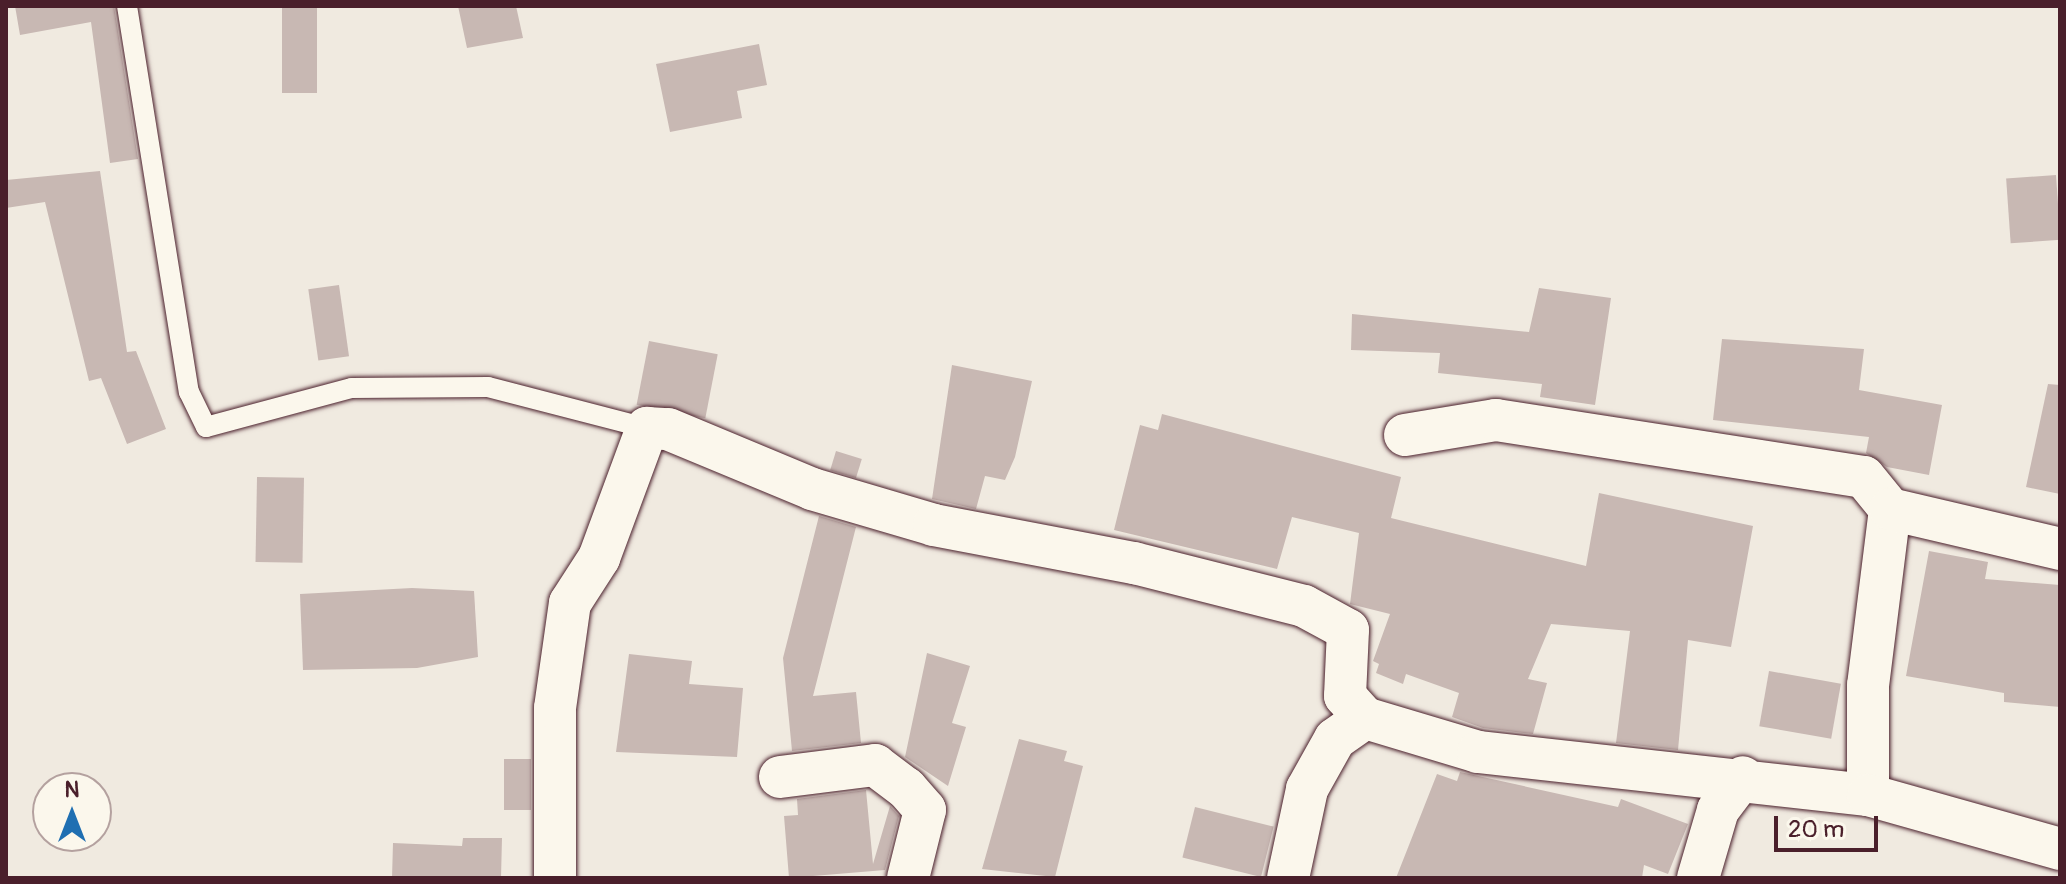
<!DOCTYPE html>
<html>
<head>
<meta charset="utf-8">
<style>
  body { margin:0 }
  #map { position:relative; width:2066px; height:884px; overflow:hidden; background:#f0eae0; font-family:Pangolin,sans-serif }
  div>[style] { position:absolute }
  .building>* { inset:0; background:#c8b8b3; transform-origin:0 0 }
  .roads { filter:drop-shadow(0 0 2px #4a1f2b) drop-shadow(0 0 2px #4a1f2b) }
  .service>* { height:20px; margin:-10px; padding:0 10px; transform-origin:10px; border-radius:10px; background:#fbf7ec }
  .minor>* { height:42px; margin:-21px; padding:0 21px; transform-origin:21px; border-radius:21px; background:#fbf7ec }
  span { translate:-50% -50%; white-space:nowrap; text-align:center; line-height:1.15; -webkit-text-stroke:7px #fbf7ec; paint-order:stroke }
  .frame { position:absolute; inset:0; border:8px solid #4a1f2b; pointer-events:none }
  .north { position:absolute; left:32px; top:772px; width:80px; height:80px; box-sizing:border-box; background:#fbf7ec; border:2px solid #b4a19f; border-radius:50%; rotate:0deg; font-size:22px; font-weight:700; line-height:32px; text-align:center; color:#4a1f2b }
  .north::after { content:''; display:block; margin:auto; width:28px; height:36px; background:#1f6fb2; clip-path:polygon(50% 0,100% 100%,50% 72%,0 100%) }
  .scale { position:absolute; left:1774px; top:816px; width:104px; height:36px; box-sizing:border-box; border:4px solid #4a1f2b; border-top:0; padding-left:10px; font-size:24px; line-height:28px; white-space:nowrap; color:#4a1f2b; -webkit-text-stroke:6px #fbf7ec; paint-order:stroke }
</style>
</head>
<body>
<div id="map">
  <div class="building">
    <div style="clip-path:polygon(15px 6px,114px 6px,138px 159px,110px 163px,91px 22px,20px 35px)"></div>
    <div style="left:282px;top:6px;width:35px;height:87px"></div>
    <div style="clip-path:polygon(458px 6px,516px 6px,523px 38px,467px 48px)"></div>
    <div style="clip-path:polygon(759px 44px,767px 85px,737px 91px,742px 118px,670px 132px,656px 64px)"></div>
    <div style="clip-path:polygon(100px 171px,127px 352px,136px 351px,166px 429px,127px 444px,101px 378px,89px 381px,45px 202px,6px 208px,6px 180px)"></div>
    <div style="left:2056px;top:175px;width:65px;height:50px;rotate:86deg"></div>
    <div style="left:339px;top:285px;width:72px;height:31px;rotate:82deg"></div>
    <div style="clip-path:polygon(1539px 288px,1611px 298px,1595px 405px,1540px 397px,1542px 384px,1438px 373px,1440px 353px,1351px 350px,1352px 314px,1529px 332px)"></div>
    <div style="clip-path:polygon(1722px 339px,1864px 349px,1859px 390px,1942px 405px,1929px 475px,1887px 467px,1866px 453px,1869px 437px,1713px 420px)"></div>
    <div style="left:649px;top:341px;width:70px;height:65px;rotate:11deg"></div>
    <div style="clip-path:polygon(952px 365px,1032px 381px,1015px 457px,1005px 480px,985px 476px,976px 509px,932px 499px)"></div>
    <div style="clip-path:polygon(2048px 384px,2060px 385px,2060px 494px,2026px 487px)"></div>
    <div style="clip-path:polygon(1162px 414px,1401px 477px,1391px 518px,1586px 566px,1599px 493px,1753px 526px,1731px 647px,1688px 640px,1678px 750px,1616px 743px,1630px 631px,1551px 624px,1528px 679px,1547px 683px,1533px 734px,1483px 728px,1452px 717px,1459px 693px,1406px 674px,1403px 684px,1376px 673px,1379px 664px,1373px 661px,1390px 614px,1350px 604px,1359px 533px,1292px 517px,1277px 569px,1114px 530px,1140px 425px,1158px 430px)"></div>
    <div style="left:836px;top:451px;width:27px;height:20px;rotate:17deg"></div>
    <div style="left:257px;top:477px;width:47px;height:85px;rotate:1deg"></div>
    <div style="clip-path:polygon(819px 516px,856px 527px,813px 696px,856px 692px,861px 743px,792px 751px,783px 658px)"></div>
    <div style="clip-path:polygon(1929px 551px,1988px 562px,1985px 579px,2060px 585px,2060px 707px,2004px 702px,2004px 693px,1906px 676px)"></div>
    <div style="clip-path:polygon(412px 588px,474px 591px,478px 657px,417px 668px,303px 670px,300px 594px)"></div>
    <div style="clip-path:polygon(927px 653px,970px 666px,952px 723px,966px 727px,948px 786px,905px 757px)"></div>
    <div style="clip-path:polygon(629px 654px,692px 661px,689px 684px,743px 688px,737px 757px,616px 752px)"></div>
    <div style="left:1769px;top:671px;width:73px;height:56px;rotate:10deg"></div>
    <div style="clip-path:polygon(1019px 739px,1067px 751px,1064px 761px,1083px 766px,1055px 877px,982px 869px)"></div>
    <div style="left:504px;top:759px;width:27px;height:51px"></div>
    <div style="clip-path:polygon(1460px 772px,1618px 807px,1621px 799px,1688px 824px,1668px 874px,1644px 865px,1642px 878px,1396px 878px,1437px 774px,1457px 781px)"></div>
    <div style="clip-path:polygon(866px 790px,873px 864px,890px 806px,899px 816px,885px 870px,789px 878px,784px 816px,798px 815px,797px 799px)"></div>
    <div style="left:1195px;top:807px;width:81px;height:52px;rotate:14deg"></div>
    <div style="clip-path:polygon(463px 838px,502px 838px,501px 878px,392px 878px,393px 843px,462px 846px)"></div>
  </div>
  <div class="roads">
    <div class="service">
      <div style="left:127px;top:6px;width:391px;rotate:80.9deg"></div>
      <div style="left:189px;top:392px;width:39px;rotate:64deg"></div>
      <div style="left:206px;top:427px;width:151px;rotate:-15deg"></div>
      <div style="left:352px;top:388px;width:136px;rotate:-0.4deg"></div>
      <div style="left:488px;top:387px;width:164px;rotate:14.5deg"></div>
    </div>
    <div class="minor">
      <div style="left:1405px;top:435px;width:92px;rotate:-9.4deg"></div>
      <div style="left:1496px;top:420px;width:372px;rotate:8.8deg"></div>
      <div style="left:1864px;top:477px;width:41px;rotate:50.9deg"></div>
      <div style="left:1890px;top:509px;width:177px;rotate:97.1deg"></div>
      <div style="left:1868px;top:685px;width:110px;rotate:90deg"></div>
      <div style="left:1890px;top:509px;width:175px;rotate:13.2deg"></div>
      <div style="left:780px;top:777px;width:96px;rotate:-7.2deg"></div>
      <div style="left:875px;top:765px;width:39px;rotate:37deg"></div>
      <div style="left:906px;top:788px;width:29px;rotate:49deg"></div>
      <div style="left:925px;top:810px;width:70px;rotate:104deg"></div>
      <div style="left:555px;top:878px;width:170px;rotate:-90deg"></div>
      <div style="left:555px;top:708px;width:106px;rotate:-81.9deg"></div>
      <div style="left:570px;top:603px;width:54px;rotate:-57.2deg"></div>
      <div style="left:599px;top:558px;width:139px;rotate:-69.7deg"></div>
      <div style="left:647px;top:428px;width:21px;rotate:3deg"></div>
      <div style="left:668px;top:429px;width:156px;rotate:22.6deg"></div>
      <div style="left:812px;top:489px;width:127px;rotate:16.4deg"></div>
      <div style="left:934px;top:525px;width:204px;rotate:10.8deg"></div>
      <div style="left:1134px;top:563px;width:175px;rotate:14.2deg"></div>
      <div style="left:1304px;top:606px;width:50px;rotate:28.6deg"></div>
      <div style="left:1348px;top:630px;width:66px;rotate:92.6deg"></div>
      <div style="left:1345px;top:696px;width:30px;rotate:48deg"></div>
      <div style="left:1365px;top:718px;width:118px;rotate:16.7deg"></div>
      <div style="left:1478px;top:752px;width:392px;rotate:6.3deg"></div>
      <div style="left:1868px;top:795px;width:199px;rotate:15.7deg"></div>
      <div style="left:1288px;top:878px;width:91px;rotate:-77.9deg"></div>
      <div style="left:1307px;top:789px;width:57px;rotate:-60.8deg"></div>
      <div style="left:1335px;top:739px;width:37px;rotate:-35deg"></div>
      <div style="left:1698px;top:878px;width:71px;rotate:-73.6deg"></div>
      <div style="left:1718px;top:810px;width:41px;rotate:-52.9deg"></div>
    </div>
  </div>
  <div class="frame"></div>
  <div class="north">N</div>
  <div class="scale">20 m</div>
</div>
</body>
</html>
